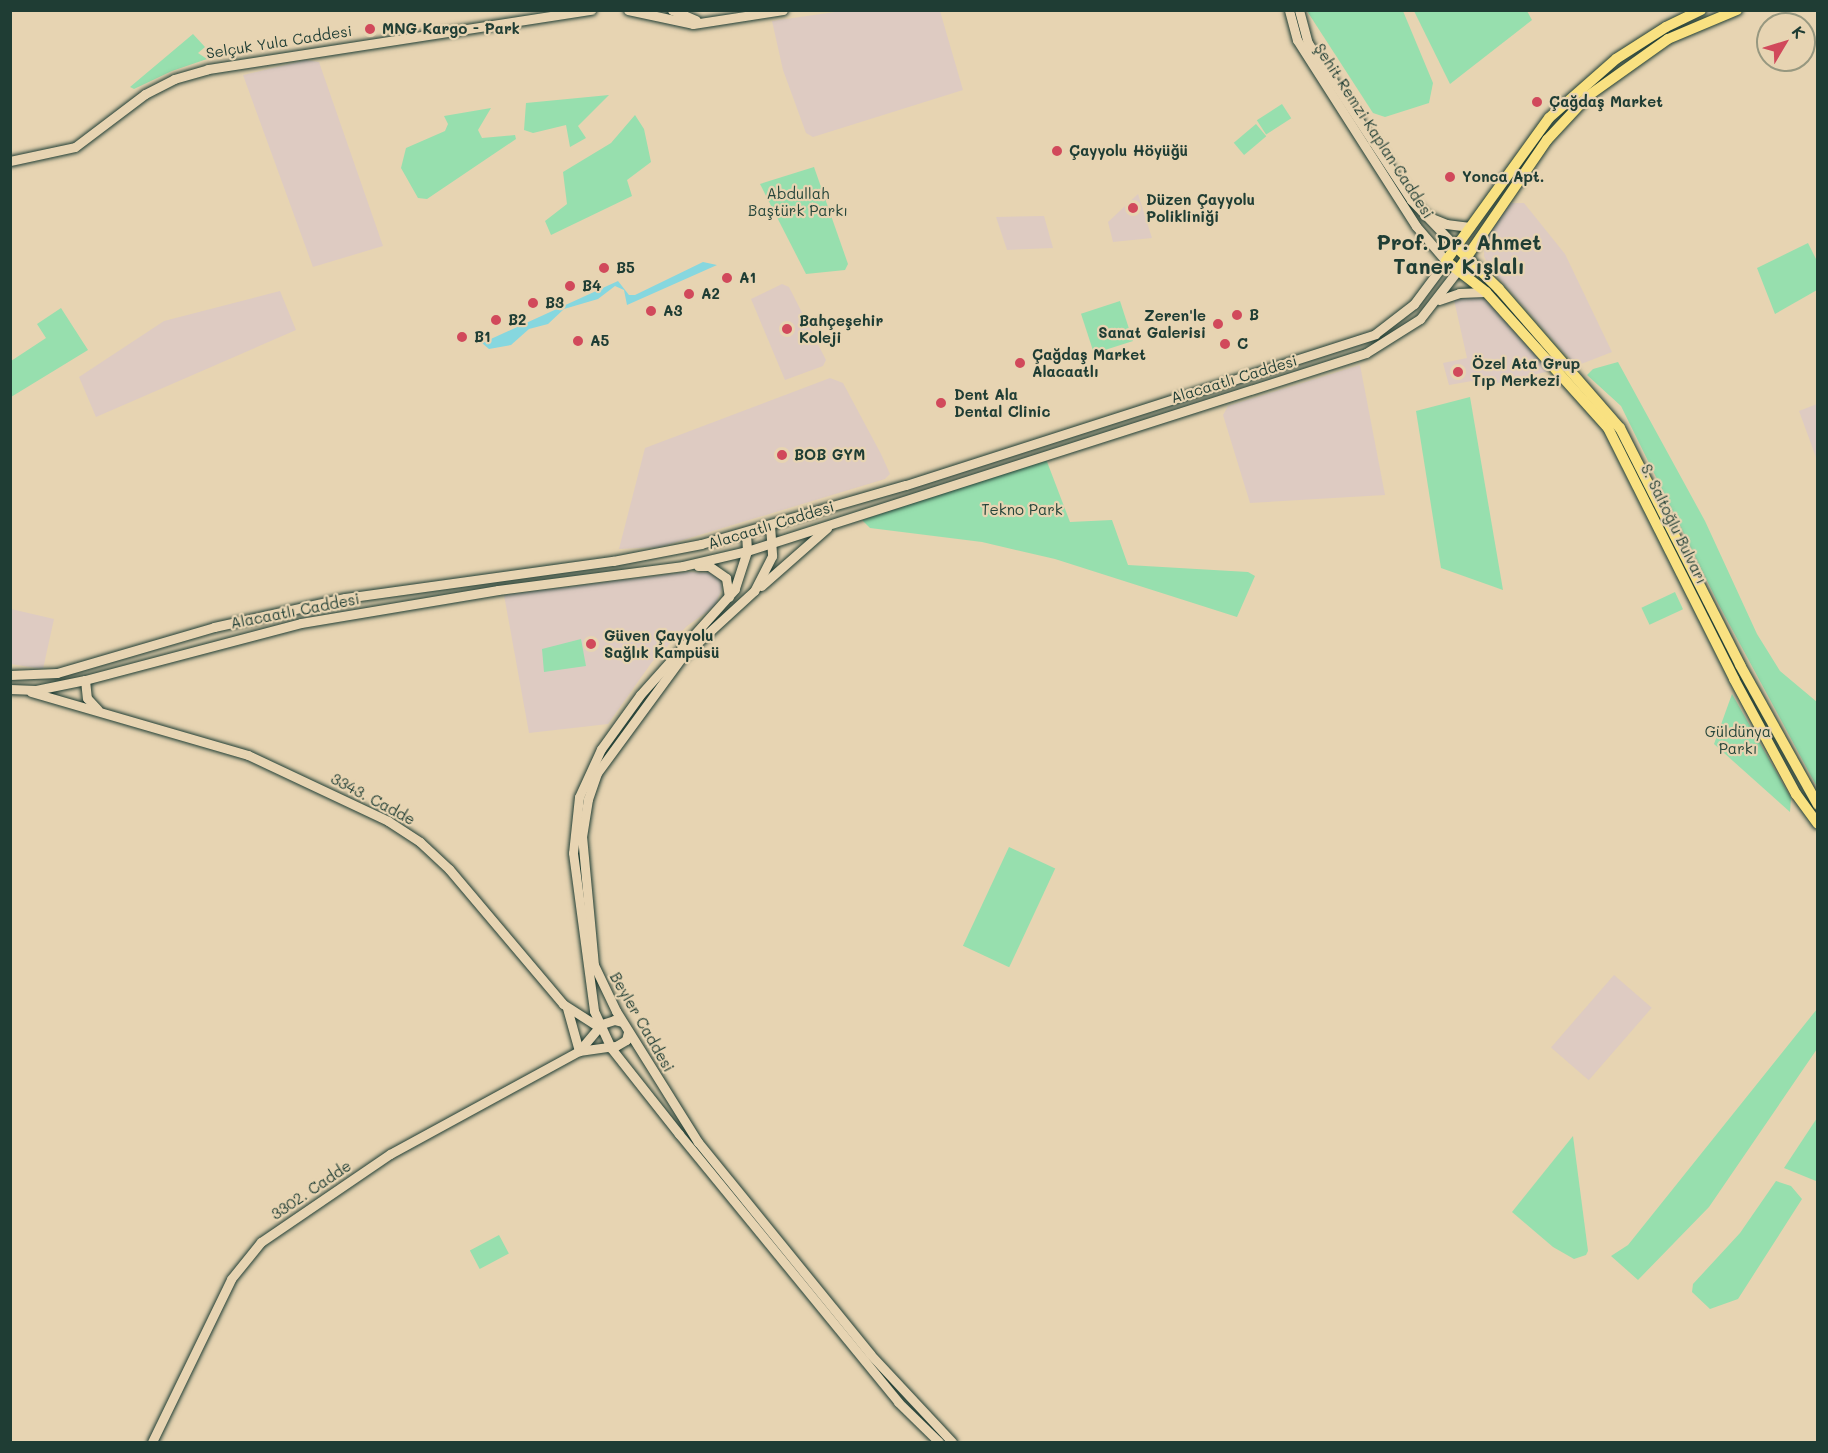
<!DOCTYPE html>
<html>
<head>
<meta charset="utf-8">
<style>
  body { margin:0 }
  #map { position:relative; width:1828px; height:1453px; overflow:hidden; background:#e7d4b2; font-family:Mali,sans-serif }
  div>[style] { position:absolute }
  .built>* { inset:0; background:#decbc2; transform-origin:0 0 }
  .green>* { inset:0; background:#97dfae; transform-origin:0 0 }
  .water>* { inset:0; background:#86d7df }
  .roads { filter:drop-shadow(0 0 2px #1f3d34) drop-shadow(0 0 2px #1f3d34) }
  .secondary>* { height:9px; margin:-4.5px; padding:0 4.5px; transform-origin:4.5px; border-radius:4.5px; background:#e7d4b2 }
  .primary>* { height:10px; margin:-5px; padding:0 5px; transform-origin:5px; border-radius:5px; background:#f9e181 }
  .dots>* { width:16px; height:16px; translate:-50% -50%; box-sizing:border-box; border:3px solid #e7d4b2; border-radius:50% }
  span { translate:-50% -50%; white-space:nowrap; text-align:center; line-height:1.15; -webkit-text-stroke:4.5px #e7d4b2; paint-order:stroke }
  .poi-label { font-size:15px; color:#1f3d34; font-weight:700 }
  .left { translate:0 -50%; text-align:left }
  .right { translate:-100% -50%; text-align:right }
  .street-label { font-size:15px; color:#1f3d34 }
  .park-label { font-size:15px; color:#25453a }
  .district-label { font-size:21px; color:#1f3d34; font-weight:700 }
  .frame { position:absolute; inset:0; border:12px solid #1f3d34; pointer-events:none }
  .north { position:absolute; left:1756px; top:12px; width:60px; height:60px; box-sizing:border-box; background:#e7d4b2; border:2px solid #979880; border-radius:50%; rotate:52deg; font-size:16px; font-weight:700; line-height:24px; text-align:center; color:#1f3d34 }
  .north::after { content:''; display:block; margin:auto; width:21px; height:27px; background:#d1495b; clip-path:polygon(50% 0,100% 100%,50% 72%,0 100%) }
</style>
</head>
<body>
<div id="map">
  <div class="built">
    <div style="clip-path:polygon(842px 11px,940px 11px,963px 90px,813px 137px,806px 133px,783px 70px,772px 21px)"></div>
    <div style="clip-path:polygon(306px 60px,319px 62px,383px 246px,313px 267px,243px 75px)"></div>
    <div style="clip-path:polygon(1138px 194px,1152px 238px,1113px 242px,1108px 222px)"></div>
    <div style="clip-path:polygon(1506px 203px,1524px 203px,1565px 254px,1612px 352px,1576px 366px,1489px 267px,1484px 256px,1485px 238px)"></div>
    <div style="clip-path:polygon(1044px 216px,1053px 248px,1007px 250px,996px 217px)"></div>
    <div style="clip-path:polygon(782px 284px,789px 287px,826px 360px,823px 366px,785px 380px,751px 299px)"></div>
    <div style="clip-path:polygon(280px 291px,296px 330px,96px 417px,79px 377px,164px 321px)"></div>
    <div style="clip-path:polygon(1477px 296px,1487px 299px,1550px 371px,1476px 388px,1472px 381px,1449px 385px,1443px 363px,1467px 358px,1454px 300px)"></div>
    <div style="clip-path:polygon(1360px 365px,1385px 495px,1250px 503px,1223px 415px,1228px 406px)"></div>
    <div style="clip-path:polygon(830px 378px,843px 383px,881px 454px,890px 474px,885px 479px,660px 547px,619px 549px,645px 448px)"></div>
    <div style="clip-path:polygon(1817px 404px,1818px 404px,1817px 460px,1799px 411px)"></div>
    <div style="clip-path:polygon(687px 572px,710px 573px,720px 579px,722px 588px,715px 606px,687px 626px,652px 662px,608px 724px,529px 733px,504px 595px)"></div>
    <div style="clip-path:polygon(11px 609px,54px 619px,43px 669px,11px 664px)"></div>
    <div style="left:1614px;top:975px;width:50px;height:96px;rotate:41deg"></div>
  </div>
  <div class="green">
    <div style="clip-path:polygon(1307px 11px,1403px 11px,1433px 83px,1429px 103px,1385px 117px,1373px 113px)"></div>
    <div style="clip-path:polygon(1414px 11px,1527px 11px,1532px 20px,1450px 84px)"></div>
    <div style="clip-path:polygon(193px 34px,205px 47px,198px 53px,207px 59px,172px 71px,134px 89px,130px 87px)"></div>
    <div style="clip-path:polygon(609px 95px,578px 126px,586px 138px,570px 147px,566px 125px,533px 133px,524px 130px,526px 103px)"></div>
    <div style="left:1282px;top:104px;width:17px;height:30px;rotate:57deg"></div>
    <div style="clip-path:polygon(491px 108px,478px 130px,482px 138px,515px 135px,516px 139px,427px 199px,418px 198px,401px 168px,406px 148px,445px 131px,448px 124px,444px 116px)"></div>
    <div style="clip-path:polygon(635px 115px,644px 129px,651px 162px,627px 180px,632px 196px,551px 235px,545px 221px,567px 204px,563px 172px,611px 143px)"></div>
    <div style="left:1256px;top:124px;width:16px;height:29px;rotate:50deg"></div>
    <div style="clip-path:polygon(814px 167px,848px 264px,845px 270px,806px 274px,760px 184px)"></div>
    <div style="clip-path:polygon(1808px 243px,1817px 261px,1817px 290px,1775px 314px,1757px 268px)"></div>
    <div style="left:1120px;top:301px;width:42px;height:41px;rotate:72deg"></div>
    <div style="clip-path:polygon(61px 308px,88px 350px,11px 397px,11px 361px,46px 338px,37px 324px)"></div>
    <div style="clip-path:polygon(1618px 362px,1705px 521px,1757px 634px,1780px 671px,1817px 702px,1817px 787px,1719px 605px,1621px 406px,1587px 375px,1593px 369px)"></div>
    <div style="clip-path:polygon(1470px 397px,1503px 590px,1441px 568px,1416px 411px)"></div>
    <div style="clip-path:polygon(1046px 459px,1070px 522px,1112px 520px,1128px 565px,1248px 572px,1255px 576px,1237px 617px,1055px 559px,982px 542px,870px 528px,862px 520px)"></div>
    <div style="left:1675px;top:592px;width:19px;height:37px;rotate:65deg"></div>
    <div style="clip-path:polygon(581px 639px,586px 666px,544px 672px,542px 649px)"></div>
    <div style="clip-path:polygon(1732px 694px,1791px 798px,1790px 812px,1714px 744px)"></div>
    <div style="left:1009px;top:847px;width:51px;height:109px;rotate:25deg"></div>
    <div style="clip-path:polygon(1817px 1009px,1817px 1049px,1709px 1207px,1638px 1280px,1611px 1256px,1628px 1245px)"></div>
    <div style="clip-path:polygon(1817px 1118px,1818px 1179px,1816px 1181px,1784px 1168px)"></div>
    <div style="clip-path:polygon(1573px 1136px,1588px 1251px,1586px 1255px,1574px 1259px,1553px 1247px,1512px 1212px)"></div>
    <div style="clip-path:polygon(1776px 1181px,1791px 1186px,1802px 1199px,1738px 1299px,1710px 1309px,1692px 1292px,1693px 1284px,1740px 1233px)"></div>
    <div style="left:499px;top:1235px;width:21px;height:33px;rotate:62deg"></div>
  </div>
  <div class="water">
    <div style="clip-path:polygon(703px 262px,717px 265px,627px 305px,624px 290px,615px 286px,598px 299px,564px 309px,548px 324px,529px 329px,511px 345px,489px 349px,482px 343px,618px 281px,629px 295px,635px 295px)"></div>
  </div>
  <div class="roads">
    <div class="secondary">
      <div style="left:628px;top:10px;width:66px;rotate:12.2deg"></div>
      <div style="left:693px;top:24px;width:91px;rotate:-8.8deg"></div>
      <div style="left:672px;top:10px;width:26px;rotate:23deg"></div>
      <div style="left:1299px;top:10px;width:34px;rotate:75deg"></div>
      <div style="left:1308px;top:43px;width:188px;rotate:56.7deg"></div>
      <div style="left:1411px;top:200px;width:65px;rotate:46.2deg"></div>
      <div style="left:10px;top:161px;width:66px;rotate:-12.2deg"></div>
      <div style="left:75px;top:147px;width:88px;rotate:-37.1deg"></div>
      <div style="left:145px;top:94px;width:33px;rotate:-27deg"></div>
      <div style="left:174px;top:79px;width:35px;rotate:-16deg"></div>
      <div style="left:208px;top:69px;width:388px;rotate:-8.8deg"></div>
      <div style="left:1424px;top:215px;width:24px;rotate:22deg"></div>
      <div style="left:1446px;top:224px;width:24px;rotate:7deg"></div>
      <div style="left:1439px;top:300px;width:21px;rotate:-19deg"></div>
      <div style="left:1459px;top:293px;width:27px;rotate:-2deg"></div>
      <div style="left:770px;top:525px;width:31px;rotate:86deg"></div>
      <div style="left:772px;top:556px;width:39px;rotate:117deg"></div>
      <div style="left:754px;top:591px;width:98px;rotate:137.5deg"></div>
      <div style="left:682px;top:657px;width:144px;rotate:126.2deg"></div>
      <div style="left:597px;top:773px;width:28px;rotate:109deg"></div>
      <div style="left:588px;top:799px;width:37px;rotate:99deg"></div>
      <div style="left:582px;top:836px;width:130px;rotate:84.7deg"></div>
      <div style="left:594px;top:965px;width:51px;rotate:64.4deg"></div>
      <div style="left:616px;top:1011px;width:155px;rotate:58deg"></div>
      <div style="left:698px;top:1142px;width:273px;rotate:50.9deg"></div>
      <div style="left:870px;top:1354px;width:120px;rotate:47deg"></div>
      <div style="left:746px;top:532px;width:19px;rotate:87deg"></div>
      <div style="left:747px;top:551px;width:40px;rotate:108deg"></div>
      <div style="left:735px;top:589px;width:142px;rotate:131.9deg"></div>
      <div style="left:640px;top:695px;width:67px;rotate:125.8deg"></div>
      <div style="left:601px;top:749px;width:53px;rotate:114.6deg"></div>
      <div style="left:579px;top:797px;width:56px;rotate:96.1deg"></div>
      <div style="left:573px;top:853px;width:159px;rotate:82.4deg"></div>
      <div style="left:594px;top:1011px;width:41px;rotate:65.3deg"></div>
      <div style="left:611px;top:1048px;width:110px;rotate:51.7deg"></div>
      <div style="left:679px;top:1134px;width:346px;rotate:50.7deg"></div>
      <div style="left:898px;top:1402px;width:57px;rotate:44.3deg"></div>
      <div style="left:698px;top:566px;width:11px"></div>
      <div style="left:709px;top:566px;width:21px;rotate:35deg"></div>
      <div style="left:726px;top:578px;width:19px;rotate:81deg"></div>
      <div style="left:761px;top:586px;width:88px;rotate:-41.3deg"></div>
      <div style="left:10px;top:675px;width:47px;rotate:-2.4deg"></div>
      <div style="left:57px;top:673px;width:164px;rotate:-16.3deg"></div>
      <div style="left:214px;top:627px;width:134px;rotate:-12.5deg"></div>
      <div style="left:345px;top:598px;width:271px;rotate:-7.9deg"></div>
      <div style="left:613px;top:561px;width:90px;rotate:-10.9deg"></div>
      <div style="left:701px;top:544px;width:213px;rotate:-16.1deg"></div>
      <div style="left:906px;top:485px;width:493px;rotate:-17.8deg"></div>
      <div style="left:1375px;top:334px;width:49px;rotate:-37.6deg"></div>
      <div style="left:1414px;top:304px;width:54px;rotate:-53.3deg"></div>
      <div style="left:1446px;top:261px;width:46px;rotate:-130.6deg"></div>
      <div style="left:1416px;top:226px;width:221px;rotate:-122.6deg"></div>
      <div style="left:1297px;top:40px;width:31px;rotate:-105deg"></div>
      <div style="left:85px;top:680px;width:18px;rotate:84deg"></div>
      <div style="left:87px;top:698px;width:16px;rotate:47deg"></div>
      <div style="left:10px;top:689px;width:26px;rotate:2deg"></div>
      <div style="left:36px;top:690px;width:50px;rotate:-11.5deg"></div>
      <div style="left:85px;top:680px;width:223px;rotate:-14.8deg"></div>
      <div style="left:301px;top:623px;width:200px;rotate:-9.5deg"></div>
      <div style="left:498px;top:590px;width:187px;rotate:-7.4deg"></div>
      <div style="left:683px;top:566px;width:66px;rotate:-13.2deg"></div>
      <div style="left:747px;top:551px;width:650px;rotate:-17.74deg"></div>
      <div style="left:1366px;top:353px;width:64px;rotate:-32.2deg"></div>
      <div style="left:1420px;top:319px;width:62px;rotate:-52.2deg"></div>
      <div style="left:31px;top:692px;width:226px;rotate:16.2deg"></div>
      <div style="left:248px;top:755px;width:155px;rotate:25.2deg"></div>
      <div style="left:388px;top:821px;width:38px;rotate:33deg"></div>
      <div style="left:420px;top:842px;width:40px;rotate:43deg"></div>
      <div style="left:449px;top:869px;width:177px;rotate:49.8deg"></div>
      <div style="left:563px;top:1004px;width:43px;rotate:32.6deg"></div>
      <div style="left:567px;top:1008px;width:45px;rotate:74.4deg"></div>
      <div style="left:579px;top:1051px;width:37px;rotate:-8deg"></div>
      <div style="left:616px;top:1046px;width:12px;rotate:-31deg"></div>
      <div style="left:626px;top:1040px;width:8px;rotate:-76deg"></div>
      <div style="left:152px;top:1442px;width:181px;rotate:-64.1deg"></div>
      <div style="left:231px;top:1279px;width:48px;rotate:-51deg"></div>
      <div style="left:261px;top:1242px;width:156px;rotate:-34.3deg"></div>
      <div style="left:390px;top:1154px;width:215px;rotate:-28.6deg"></div>
      <div style="left:579px;top:1051px;width:35px;rotate:-50deg"></div>
      <div style="left:602px;top:1024px;width:13px;rotate:-18deg"></div>
      <div style="left:614px;top:1020px;width:8px;rotate:14deg"></div>
    </div>
    <div class="primary">
      <div style="left:1701px;top:10px;width:39px;rotate:154deg"></div>
      <div style="left:1666px;top:27px;width:59px;rotate:147.4deg"></div>
      <div style="left:1616px;top:59px;width:89px;rotate:138.6deg"></div>
      <div style="left:1549px;top:118px;width:176px;rotate:125.8deg"></div>
      <div style="left:1446px;top:261px;width:51px;rotate:37.8deg"></div>
      <div style="left:1486px;top:292px;width:183px;rotate:48.1deg"></div>
      <div style="left:1608px;top:428px;width:281px;rotate:63.3deg"></div>
      <div style="left:1734px;top:679px;width:131px;rotate:61.7deg"></div>
      <div style="left:1796px;top:794px;width:37px;rotate:54deg"></div>
      <div style="left:1456px;top:247px;width:60px;rotate:44.3deg"></div>
      <div style="left:1499px;top:289px;width:184px;rotate:49deg"></div>
      <div style="left:1620px;top:428px;width:266px;rotate:63.1deg"></div>
      <div style="left:1740px;top:665px;width:160px;rotate:60.9deg"></div>
      <div style="left:1458px;top:270px;width:158px;rotate:-55.6deg"></div>
      <div style="left:1547px;top:140px;width:60px;rotate:-47deg"></div>
      <div style="left:1588px;top:96px;width:98px;rotate:-35.5deg"></div>
      <div style="left:1668px;top:39px;width:75px;rotate:-22.8deg"></div>
    </div>
  </div>
  <div class="dots">
    <div style="left:370px;top:29px;background:#d1495b"></div>
    <div style="left:1537px;top:102px;background:#d1495b"></div>
    <div style="left:1057px;top:151px;background:#d1495b"></div>
    <div style="left:1450px;top:177px;background:#d1495b"></div>
    <div style="left:1133px;top:208px;background:#d1495b"></div>
    <div style="left:604px;top:268px;background:#d1495b"></div>
    <div style="left:727px;top:278px;background:#d1495b"></div>
    <div style="left:570px;top:286px;background:#d1495b"></div>
    <div style="left:689px;top:294px;background:#d1495b"></div>
    <div style="left:533px;top:303px;background:#d1495b"></div>
    <div style="left:651px;top:311px;background:#d1495b"></div>
    <div style="left:1237px;top:315px;background:#d1495b"></div>
    <div style="left:496px;top:320px;background:#d1495b"></div>
    <div style="left:1218px;top:324px;background:#d1495b"></div>
    <div style="left:787px;top:329px;background:#d1495b"></div>
    <div style="left:462px;top:337px;background:#d1495b"></div>
    <div style="left:578px;top:341px;background:#d1495b"></div>
    <div style="left:1225px;top:344px;background:#d1495b"></div>
    <div style="left:1020px;top:363px;background:#d1495b"></div>
    <div style="left:1458px;top:372px;background:#d1495b"></div>
    <div style="left:941px;top:403px;background:#d1495b"></div>
    <div style="left:782px;top:455px;background:#d1495b"></div>
    <div style="left:591px;top:644px;background:#d1495b"></div>
  </div>
  <div class="poi-label">
    <span class="left" style="left:382px;top:29px">MNG Kargo - Park</span>
    <span class="left" style="left:1549px;top:102px">Çağdaş Market</span>
    <span class="left" style="left:1069px;top:151px">Çayyolu Höyüğü</span>
    <span class="left" style="left:1462px;top:177px">Yonca Apt.</span>
    <span class="left" style="left:1146px;top:208px">Düzen Çayyolu<br>Polikliniği</span>
    <span class="left" style="left:616px;top:268px">B5</span>
    <span class="left" style="left:739px;top:278px">A1</span>
    <span class="left" style="left:582px;top:286px">B4</span>
    <span class="left" style="left:701px;top:294px">A2</span>
    <span class="left" style="left:545px;top:303px">B3</span>
    <span class="left" style="left:663px;top:311px">A3</span>
    <span class="right" style="left:1206px;top:324px">Zeren'le<br>Sanat Galerisi</span>
    <span class="left" style="left:1249px;top:315px">B</span>
    <span class="left" style="left:508px;top:320px">B2</span>
    <span class="left" style="left:799px;top:329px">Bahçeşehir<br>Koleji</span>
    <span class="left" style="left:474px;top:337px">B1</span>
    <span class="left" style="left:590px;top:341px">A5</span>
    <span class="left" style="left:1237px;top:344px">C</span>
    <span class="left" style="left:1032px;top:363px">Çağdaş Market<br>Alacaatlı</span>
    <span class="left" style="left:1472px;top:372px">Özel Ata Grup<br>Tıp Merkezi</span>
    <span class="left" style="left:954px;top:403px">Dent Ala<br>Dental Clinic</span>
    <span class="left" style="left:794px;top:455px">BOB GYM</span>
    <span class="left" style="left:604px;top:644px">Güven Çayyolu<br>Sağlık Kampüsü</span>
  </div>
  <div class="street-label">
    <span style="left:279px;top:42px;rotate:-9deg">Selçuk Yula Caddesi</span>
    <span style="left:1374px;top:131px;rotate:57deg">Şehit Remzi Kaplan Caddesi</span>
    <span style="left:1234px;top:379px;rotate:-17deg">Alacaatlı Caddesi</span>
    <span style="left:1674px;top:524px;rotate:64deg">S. Saltoğlu Bulvarı</span>
    <span style="left:771px;top:525px;rotate:-17deg">Alacaatlı Caddesi</span>
    <span style="left:295px;top:611px;rotate:-11deg">Alacaatlı Caddesi</span>
    <span style="left:373px;top:799px;rotate:28deg">3343. Cadde</span>
    <span style="left:642px;top:1022px;rotate:60deg">Beyler Caddesi</span>
    <span style="left:311px;top:1190px;rotate:-34deg">3302. Cadde</span>
  </div>
  <div class="park-label">
    <span style="left:798px;top:202px">Abdullah<br>Baştürk Parkı</span>
    <span style="left:1022px;top:510px">Tekno Park</span>
    <span style="left:1738px;top:740px">Güldünya<br>Parkı</span>
  </div>
  <div class="district-label">
    <span style="left:1459px;top:254px">Prof. Dr. Ahmet<br>Taner Kışlalı</span>
  </div>
  <div class="frame"></div>
  <div class="north">K</div>
</div>
</body>
</html>
